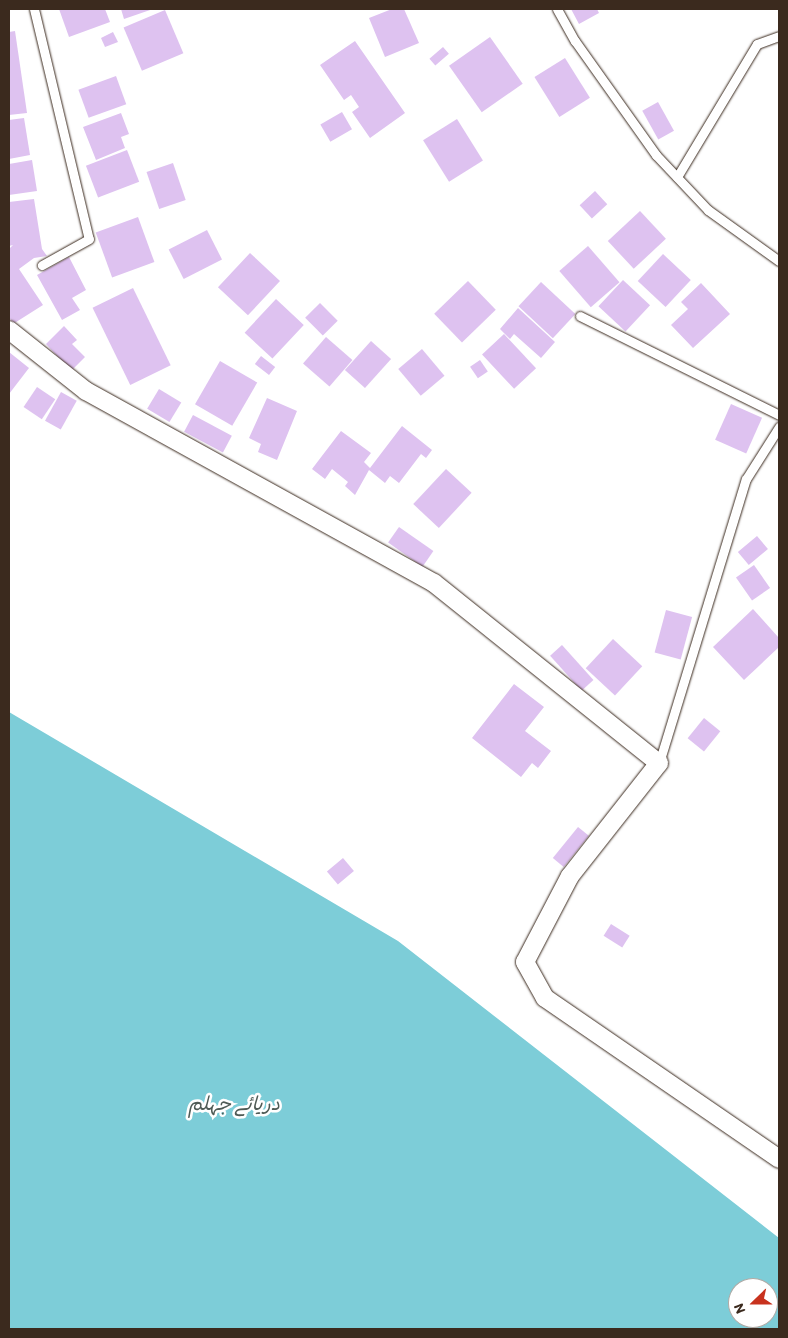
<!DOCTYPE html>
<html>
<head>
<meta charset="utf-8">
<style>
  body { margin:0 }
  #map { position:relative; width:788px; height:1338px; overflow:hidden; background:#fff; font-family:Itim,"Playpen Sans Arabic",sans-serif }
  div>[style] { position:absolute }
  .water>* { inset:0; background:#7dcdd8 }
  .building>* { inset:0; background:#dec2f0; transform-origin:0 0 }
  .roads { filter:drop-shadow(0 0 1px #3b2a1e) drop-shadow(0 0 1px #3b2a1e) }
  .service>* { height:9px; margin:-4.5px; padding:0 4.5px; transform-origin:4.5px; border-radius:4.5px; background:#fff }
  .minor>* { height:18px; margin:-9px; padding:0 9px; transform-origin:9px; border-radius:9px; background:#fff }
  span { translate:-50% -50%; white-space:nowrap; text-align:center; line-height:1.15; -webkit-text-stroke:5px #fff; paint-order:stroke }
  .water-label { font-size:19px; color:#4f5b56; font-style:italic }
  .frame { position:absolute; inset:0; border:10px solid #3b2a1e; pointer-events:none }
  .north { position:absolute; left:728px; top:1278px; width:50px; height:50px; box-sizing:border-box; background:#fff; border:1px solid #b1aaa5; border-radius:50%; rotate:248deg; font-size:14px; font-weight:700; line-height:20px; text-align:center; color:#3b2a1e }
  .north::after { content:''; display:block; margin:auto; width:18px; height:22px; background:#c8321e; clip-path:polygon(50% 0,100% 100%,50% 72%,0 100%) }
</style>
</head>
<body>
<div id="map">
  <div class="water">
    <div style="clip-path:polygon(evenodd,9px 712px,398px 941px,779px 1238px,779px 1329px,9px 1329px,9px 712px,738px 1288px,768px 1288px,768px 1318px,738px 1318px,738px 1288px)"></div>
  </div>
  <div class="building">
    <div style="clip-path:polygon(59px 9px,105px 9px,110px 22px,69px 37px)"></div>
    <div style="clip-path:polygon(121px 9px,153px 9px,124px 19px)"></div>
    <div style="clip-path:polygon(392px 9px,404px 9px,419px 43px,385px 57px,369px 18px)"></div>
    <div style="clip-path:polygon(571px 9px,597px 9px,599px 13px,579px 24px)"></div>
    <div style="left:165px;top:10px;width:47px;height:45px;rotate:67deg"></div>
    <div style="clip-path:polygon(15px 31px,27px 113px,9px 115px,9px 32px)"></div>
    <div style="clip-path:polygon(113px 32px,118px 42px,105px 47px,101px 38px)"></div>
    <div style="left:490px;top:37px;width:57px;height:50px;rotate:55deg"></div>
    <div style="clip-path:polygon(355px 41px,405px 113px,370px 138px,352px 112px,359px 107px,351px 95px,344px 100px,320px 65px)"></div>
    <div style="left:443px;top:47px;width:9px;height:18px;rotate:49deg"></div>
    <div style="left:565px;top:58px;width:47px;height:36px;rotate:58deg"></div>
    <div style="left:116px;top:76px;width:30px;height:40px;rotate:70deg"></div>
    <div style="left:658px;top:102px;width:33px;height:18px;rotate:61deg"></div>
    <div style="left:342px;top:112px;width:20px;height:25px;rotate:60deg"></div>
    <div style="clip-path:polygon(121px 113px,129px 134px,121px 137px,125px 148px,96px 160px,83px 127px)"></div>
    <div style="clip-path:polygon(24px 118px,30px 155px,9px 159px,9px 120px)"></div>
    <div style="left:457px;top:119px;width:49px;height:40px;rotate:58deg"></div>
    <div style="left:127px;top:150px;width:34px;height:44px;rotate:69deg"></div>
    <div style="clip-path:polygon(32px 160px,37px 191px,9px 195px,9px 164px)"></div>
    <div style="left:173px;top:163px;width:39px;height:28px;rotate:71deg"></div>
    <div style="left:595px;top:191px;width:18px;height:21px;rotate:47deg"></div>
    <div style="clip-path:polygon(34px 199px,42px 249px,47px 256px,34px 258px,19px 269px,43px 305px,13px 324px,9px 317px,9px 249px,13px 245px,9px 246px,9px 202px)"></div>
    <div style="left:640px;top:211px;width:38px;height:44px;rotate:47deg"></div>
    <div style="left:138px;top:217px;width:48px;height:45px;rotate:70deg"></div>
    <div style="left:207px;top:230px;width:33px;height:43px;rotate:63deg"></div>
    <div style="left:588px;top:246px;width:48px;height:38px;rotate:49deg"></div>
    <div style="left:250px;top:253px;width:41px;height:47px;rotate:43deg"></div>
    <div style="left:663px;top:254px;width:38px;height:37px;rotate:43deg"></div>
    <div style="clip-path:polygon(69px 257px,86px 290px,72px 298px,80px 310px,62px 320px,37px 275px)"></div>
    <div style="left:623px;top:280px;width:37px;height:36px;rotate:43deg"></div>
    <div style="left:468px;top:281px;width:40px;height:47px;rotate:46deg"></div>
    <div style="left:541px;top:282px;width:47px;height:33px;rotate:43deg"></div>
    <div style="clip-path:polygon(701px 283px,730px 314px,693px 348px,671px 325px,688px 309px,681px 302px)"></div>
    <div style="left:133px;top:288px;width:86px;height:45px;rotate:64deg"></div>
    <div style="left:276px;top:299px;width:38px;height:46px;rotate:43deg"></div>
    <div style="left:320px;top:303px;width:25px;height:21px;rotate:45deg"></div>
    <div style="clip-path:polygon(518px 308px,555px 342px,541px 358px,514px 334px,510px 339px,500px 329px)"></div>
    <div style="clip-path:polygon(64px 326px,77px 340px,72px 344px,85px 357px,71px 371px,46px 344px)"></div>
    <div style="left:504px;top:334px;width:47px;height:30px;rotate:47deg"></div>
    <div style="left:326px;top:337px;width:35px;height:35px;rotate:41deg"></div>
    <div style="left:371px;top:341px;width:27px;height:39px;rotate:42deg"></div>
    <div style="left:422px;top:349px;width:35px;height:31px;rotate:50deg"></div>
    <div style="clip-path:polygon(9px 352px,29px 368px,9px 394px)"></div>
    <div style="left:261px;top:356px;width:18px;height:10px;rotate:38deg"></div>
    <div style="left:480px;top:360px;width:14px;height:12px;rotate:56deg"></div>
    <div style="left:220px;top:361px;width:43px;height:50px;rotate:30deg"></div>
    <div style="left:37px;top:387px;width:22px;height:24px;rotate:34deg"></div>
    <div style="left:159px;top:389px;width:26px;height:23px;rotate:31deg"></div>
    <div style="left:61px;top:392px;width:18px;height:33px;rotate:29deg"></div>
    <div style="clip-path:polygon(267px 398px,297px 411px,277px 460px,258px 452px,261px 444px,249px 438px)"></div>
    <div style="left:731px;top:404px;width:34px;height:39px;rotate:24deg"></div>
    <div style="left:193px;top:415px;width:44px;height:19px;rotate:28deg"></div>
    <div style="clip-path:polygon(402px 426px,432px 450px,426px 458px,421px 454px,399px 483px,390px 476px,385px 483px,369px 470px,355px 495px,345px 486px,348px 482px,332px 469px,325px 479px,312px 469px,341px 431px,371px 453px,364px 462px,370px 468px)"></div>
    <div style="left:446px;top:469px;width:35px;height:48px;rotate:43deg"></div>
    <div style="left:399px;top:527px;width:42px;height:19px;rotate:35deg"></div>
    <div style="left:757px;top:536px;width:17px;height:25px;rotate:50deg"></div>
    <div style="left:754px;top:565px;width:28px;height:22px;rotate:55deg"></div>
    <div style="clip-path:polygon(753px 609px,779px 638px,779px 647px,744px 680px,713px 647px)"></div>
    <div style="left:666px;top:610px;width:27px;height:44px;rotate:15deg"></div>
    <div style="left:613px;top:639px;width:40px;height:40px;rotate:43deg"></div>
    <div style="left:562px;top:645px;width:47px;height:16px;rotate:48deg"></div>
    <div style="clip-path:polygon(514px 684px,544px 707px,525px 731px,551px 751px,538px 768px,532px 763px,521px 777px,472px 738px)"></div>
    <div style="left:704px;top:718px;width:21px;height:26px;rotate:39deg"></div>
    <div style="left:578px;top:827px;width:14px;height:40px;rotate:39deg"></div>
    <div style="left:343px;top:858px;width:17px;height:21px;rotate:50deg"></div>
    <div style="left:611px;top:924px;width:22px;height:14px;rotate:32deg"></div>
  </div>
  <div class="roads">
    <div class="service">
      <div style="left:34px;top:9px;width:236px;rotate:76.6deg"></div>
      <div style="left:89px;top:239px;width:54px;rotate:151deg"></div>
      <div style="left:557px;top:9px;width:37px;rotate:61deg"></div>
      <div style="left:575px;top:41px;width:140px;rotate:54.6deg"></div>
      <div style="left:656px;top:155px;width:76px;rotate:46.6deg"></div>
      <div style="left:708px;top:210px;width:87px;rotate:35.7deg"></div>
      <div style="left:677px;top:177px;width:155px;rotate:-59deg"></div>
      <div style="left:757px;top:44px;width:23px;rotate:-20deg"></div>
      <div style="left:580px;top:316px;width:222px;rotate:26.4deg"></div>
      <div style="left:659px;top:763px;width:297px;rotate:-73deg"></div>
      <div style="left:746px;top:479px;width:62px;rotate:-57.6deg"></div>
    </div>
    <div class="minor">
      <div style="left:9px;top:330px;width:98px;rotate:38.4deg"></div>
      <div style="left:86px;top:391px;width:397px;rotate:28.9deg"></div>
      <div style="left:434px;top:583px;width:288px;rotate:38.7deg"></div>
      <div style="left:659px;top:763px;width:144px;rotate:128.2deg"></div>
      <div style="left:570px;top:876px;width:97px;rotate:117.6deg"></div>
      <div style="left:525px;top:962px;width:41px;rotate:60.9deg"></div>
      <div style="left:545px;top:998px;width:284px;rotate:34.5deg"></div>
    </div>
  </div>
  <div class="water-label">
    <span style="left:234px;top:1104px">دریائے جہلم</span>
  </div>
  <div class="frame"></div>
  <div class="north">N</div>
</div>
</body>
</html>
